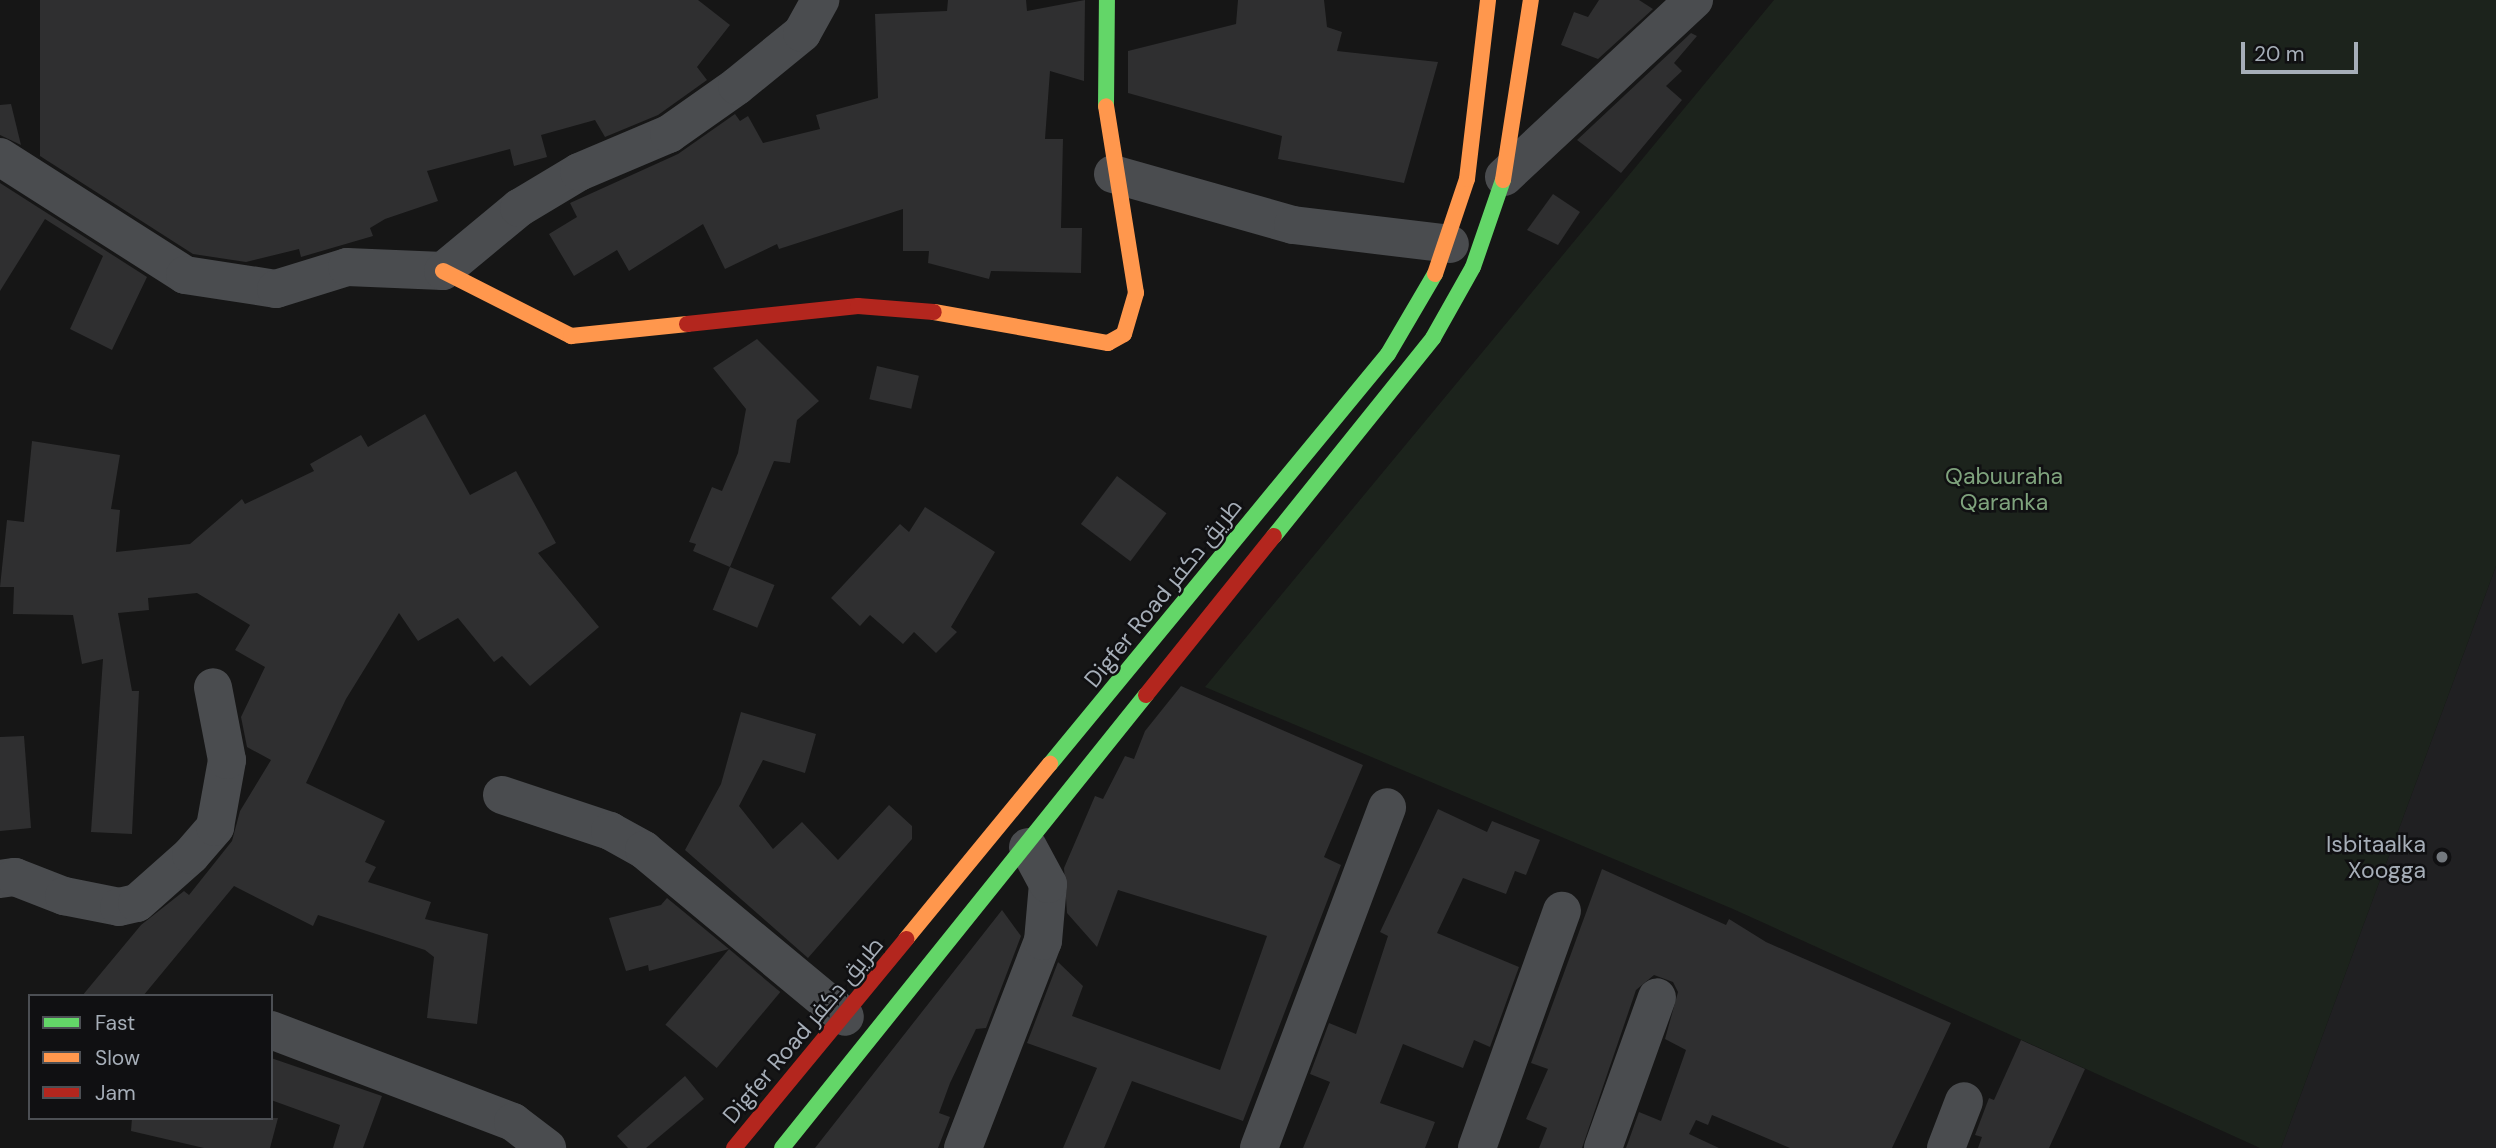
<!DOCTYPE html>
<html>
<head>
<meta charset="utf-8">
<style>
  body { margin:0 }
  #map { position:relative; width:2496px; height:1148px; overflow:hidden; background:#161616; font-family:"DM Sans",Cairo,sans-serif }
  div>[style] { position:absolute }
  .built>* { inset:0; background:#202022 }
  .green>* { inset:0; background:#1c231c }
  .building>* { inset:0; background:#2f2f30; transform-origin:0 0 }
  .street>* { height:38px; margin:-19px; padding:0 19px; transform-origin:19px; border-radius:19px; background:#4a4c4f }
  .fast>* { height:16px; margin:-8px; padding:0 8px; transform-origin:8px; border-radius:8px; background:#63d668 }
  .slow>* { height:16px; margin:-8px; padding:0 8px; transform-origin:8px; border-radius:8px; background:#ff974d }
  .jam>* { height:16px; margin:-8px; padding:0 8px; transform-origin:8px; border-radius:8px; background:#b3261e }
  .dots>* { width:19px; height:19px; translate:-50% -50%; box-sizing:border-box; border:4px solid #101012; border-radius:50% }
  span { translate:-50% -50%; white-space:nowrap; text-align:center; line-height:1.15; -webkit-text-stroke:5px #101012; paint-order:stroke }
  .park-label { font-size:23px; color:#7fa37d }
  .street-label { font-size:23px; color:#a6aeb8 }
  .poi-label { font-size:23px; color:#a6aeb8 }
  .right { translate:-100% -50%; text-align:right }
  .legend { position:absolute; left:28px; top:994px; width:245px; height:126px; box-sizing:border-box; background:#101012; border:2px solid #4c4f54; margin:0; padding:9px 12px; list-style:none; font-size:21px; color:#a6aeb8 }
  .legend li { display:flex; align-items:center; gap:14px; height:35px }
  .legend b { width:35px; border:2px solid #4c4f54 }
  .scale { position:absolute; left:2241px; top:42px; width:117px; height:32px; box-sizing:border-box; border:4px solid #a6aeb8; border-top:0; padding-left:9px; font-size:21px; line-height:24px; white-space:nowrap; color:#a6aeb8; -webkit-text-stroke:5px #101012; paint-order:stroke }
</style>
</head>
<body>
<div id="map">
  <div class="built">
    <div style="clip-path:polygon(2496px 566px,2496px 1148px,2281px 1148px)"></div>
  </div>
  <div class="green">
    <div style="clip-path:polygon(1774px 0,2496px 0,2496px 566px,2281px 1148px,2260px 1148px,1733px 909px,1205px 687px)"></div>
  </div>
  <div class="building">
    <div style="clip-path:polygon(40px 0,698px 0,730px 25px,697px 67px,707px 80px,658px 115px,605px 137px,595px 120px,541px 135px,547px 157px,514px 166px,510px 149px,427px 171px,438px 201px,385px 219px,370px 228px,373px 236px,301px 257px,299px 249px,246px 262px,193px 254px,40px 156px)"></div>
    <div style="clip-path:polygon(948px 0,1026px 0,1027px 11px,1085px 0,1084px 81px,1050px 71px,1045px 139px,1063px 139px,1061px 228px,1082px 228px,1081px 273px,991px 271px,989px 279px,928px 263px,929px 251px,903px 251px,903px 209px,779px 249px,777px 244px,725px 269px,703px 224px,629px 271px,617px 250px,574px 276px,549px 234px,577px 217px,570px 203px,678px 154px,735px 114px,740px 121px,748px 116px,763px 143px,820px 129px,816px 115px,878px 98px,875px 14px,947px 11px)"></div>
    <div style="clip-path:polygon(1238px 0,1324px 0,1327px 27px,1342px 32px,1337px 51px,1438px 62px,1404px 183px,1278px 159px,1282px 136px,1128px 93px,1128px 51px,1236px 24px)"></div>
    <div style="clip-path:polygon(1599px 0,1639px 0,1653px 9px,1598px 59px,1561px 45px,1574px 12px,1588px 17px)"></div>
    <div style="clip-path:polygon(1691px 33px,1697px 36px,1674px 63px,1682px 71px,1666px 86px,1682px 100px,1621px 173px,1577px 140px)"></div>
    <div style="clip-path:polygon(11px 104px,21px 145px,0 135px,0 105px)"></div>
    <div style="clip-path:polygon(0 183px,147px 277px,112px 350px,70px 329px,103px 256px,45px 219px,0 291px)"></div>
    <div style="clip-path:polygon(1553px 194px,1580px 212px,1558px 245px,1527px 230px)"></div>
    <div style="clip-path:polygon(757px 339px,819px 401px,797px 420px,790px 463px,774px 461px,730px 567px,693px 551px,696px 544px,689px 542px,712px 487px,722px 491px,738px 453px,746px 409px,713px 368px)"></div>
    <div style="left:877px;top:366px;width:43px;height:34px;rotate:13deg"></div>
    <div style="clip-path:polygon(425px 414px,470px 495px,516px 471px,556px 543px,538px 553px,599px 627px,530px 686px,502px 656px,494px 662px,458px 618px,418px 641px,399px 613px,346px 699px,306px 783px,385px 821px,365px 862px,376px 867px,368px 882px,431px 902px,425px 919px,488px 934px,477px 1024px,427px 1018px,434px 957px,425px 950px,318px 915px,313px 926px,234px 886px,143px 996px,82px 996px,141px 925px,184px 891px,189px 895px,232px 841px,240px 811px,271px 760px,247px 747px,241px 717px,265px 667px,235px 650px,250px 625px,197px 593px,148px 598px,149px 610px,118px 613px,132px 691px,139px 691px,132px 834px,91px 832px,103px 659px,82px 664px,73px 615px,13px 614px,14px 587px,0 587px,7px 520px,24px 522px,32px 441px,120px 455px,111px 509px,120px 510px,116px 552px,190px 544px,242px 499px,245px 504px,314px 471px,310px 464px,361px 435px,368px 447px)"></div>
    <div style="left:1117px;top:476px;width:62px;height:60px;rotate:37deg"></div>
    <div style="clip-path:polygon(925px 507px,995px 552px,951px 627px,957px 632px,936px 653px,914px 632px,903px 644px,870px 615px,860px 626px,831px 598px,900px 524px,909px 532px)"></div>
    <div style="left:730px;top:567px;width:48px;height:46px;rotate:22deg"></div>
    <div style="clip-path:polygon(1181px 686px,1363px 765px,1324px 857px,1341px 865px,1243px 1121px,1132px 1081px,1104px 1148px,1063px 1148px,1097px 1068px,1027px 1043px,1058px 962px,1083px 986px,1072px 1016px,1220px 1070px,1267px 936px,1118px 890px,1097px 947px,1067px 913px,1064px 868px,1095px 796px,1103px 799px,1125px 756px,1134px 759px,1145px 731px)"></div>
    <div style="clip-path:polygon(741px 712px,816px 734px,805px 773px,763px 760px,739px 806px,773px 849px,802px 822px,838px 860px,889px 805px,912px 826px,912px 839px,808px 958px,685px 850px,721px 784px)"></div>
    <div style="clip-path:polygon(24px 736px,31px 828px,0 831px,0 737px)"></div>
    <div style="clip-path:polygon(1438px 809px,1487px 832px,1492px 821px,1540px 840px,1526px 875px,1515px 871px,1506px 894px,1463px 878px,1437px 933px,1519px 967px,1490px 1047px,1474px 1040px,1463px 1068px,1403px 1044px,1380px 1103px,1435px 1122px,1425px 1148px,1303px 1148px,1330px 1082px,1310px 1074px,1329px 1023px,1356px 1034px,1388px 936px,1380px 932px)"></div>
    <div style="clip-path:polygon(1602px 869px,1726px 925px,1729px 919px,1766px 942px,1951px 1023px,1892px 1148px,1790px 1148px,1712px 1115px,1708px 1125px,1696px 1120px,1689px 1134px,1719px 1148px,1626px 1148px,1639px 1112px,1661px 1121px,1686px 1050px,1665px 1039px,1678px 992px,1673px 982px,1654px 975px,1636px 990px,1582px 1148px,1539px 1148px,1547px 1128px,1526px 1119px,1548px 1069px,1531px 1063px)"></div>
    <div style="clip-path:polygon(667px 898px,729px 949px,649px 971px,648px 965px,626px 971px,609px 918px,661px 905px)"></div>
    <div style="clip-path:polygon(1002px 910px,1021px 936px,986px 1028px,976px 1029px,950px 1083px,939px 1113px,950px 1117px,938px 1148px,815px 1148px)"></div>
    <div style="left:729px;top:949px;width:67px;height:99px;rotate:40deg"></div>
    <div style="clip-path:polygon(2021px 1040px,2085px 1069px,2049px 1148px,1978px 1148px,1982px 1137px,1975px 1135px,1989px 1098px,1994px 1100px)"></div>
    <div style="clip-path:polygon(271px 1058px,382px 1096px,363px 1148px,333px 1148px,340px 1125px,271px 1100px)"></div>
    <div style="clip-path:polygon(685px 1076px,704px 1099px,646px 1148px,628px 1148px,617px 1136px)"></div>
    <div style="clip-path:polygon(132px 1118px,278px 1118px,270px 1148px,204px 1148px,131px 1131px)"></div>
  </div>
  <div class="street">
    <div style="left:0;top:157px;width:219px;rotate:32.5deg"></div>
    <div style="left:185px;top:275px;width:92px;rotate:8.7deg"></div>
    <div style="left:276px;top:289px;width:74px;rotate:-17.2deg"></div>
    <div style="left:347px;top:267px;width:96px;rotate:2.4deg"></div>
    <div style="left:443px;top:271px;width:99px;rotate:-39.7deg"></div>
    <div style="left:519px;top:208px;width:70px;rotate:-31deg"></div>
    <div style="left:579px;top:172px;width:98px;rotate:-22.9deg"></div>
    <div style="left:669px;top:134px;width:83px;rotate:-35.2deg"></div>
    <div style="left:737px;top:86px;width:84px;rotate:-39.2deg"></div>
    <div style="left:802px;top:33px;width:38px;rotate:-61deg"></div>
    <div style="left:1113px;top:174px;width:187px;rotate:15.8deg"></div>
    <div style="left:1293px;top:225px;width:158px;rotate:6.9deg"></div>
    <div style="left:1504px;top:177px;width:260px;rotate:-43deg"></div>
    <div style="left:502px;top:795px;width:114px;rotate:18.4deg"></div>
    <div style="left:610px;top:831px;width:39px;rotate:29deg"></div>
    <div style="left:644px;top:850px;width:261px;rotate:39.7deg"></div>
    <div style="left:0;top:879px;width:15px;rotate:-8deg"></div>
    <div style="left:15px;top:877px;width:53px;rotate:21.2deg"></div>
    <div style="left:64px;top:896px;width:56px;rotate:11.3deg"></div>
    <div style="left:119px;top:907px;width:18px;rotate:-13deg"></div>
    <div style="left:137px;top:903px;width:72px;rotate:-41.6deg"></div>
    <div style="left:191px;top:855px;width:37px;rotate:-49deg"></div>
    <div style="left:215px;top:827px;width:68px;rotate:-79.8deg"></div>
    <div style="left:227px;top:760px;width:74px;rotate:-100.9deg"></div>
    <div style="left:271px;top:1030px;width:259px;rotate:20.8deg"></div>
    <div style="left:513px;top:1122px;width:43px;rotate:37.4deg"></div>
    <div style="left:963px;top:1148px;width:222px;rotate:-68.9deg"></div>
    <div style="left:1043px;top:941px;width:57px;rotate:-85deg"></div>
    <div style="left:1048px;top:884px;width:42px;rotate:-118.4deg"></div>
    <div style="left:1259px;top:1148px;width:364px;rotate:-69.4deg"></div>
    <div style="left:1477px;top:1148px;width:252px;rotate:-70.3deg"></div>
    <div style="left:1603px;top:1148px;width:160px;rotate:-70.3deg"></div>
    <div style="left:1946px;top:1148px;width:50px;rotate:-69deg"></div>
  </div>
  <div class="fast">
    <div style="left:1106px;top:106px;width:106px;rotate:-89.5deg"></div>
    <div style="left:1274px;top:536px;width:254px;rotate:-51.2deg"></div>
    <div style="left:1433px;top:338px;width:81px;rotate:-60.6deg"></div>
    <div style="left:1473px;top:267px;width:92px;rotate:-71deg"></div>
    <div style="left:1050px;top:764px;width:531px;rotate:-50.5deg"></div>
    <div style="left:1388px;top:354px;width:93px;rotate:-59.6deg"></div>
    <div style="left:782px;top:1148px;width:581px;rotate:-51.22deg"></div>
  </div>
  <div class="slow">
    <div style="left:1503px;top:180px;width:182px;rotate:-81.2deg"></div>
    <div style="left:443px;top:271px;width:144px;rotate:26.9deg"></div>
    <div style="left:571px;top:336px;width:117px;rotate:-5.9deg"></div>
    <div style="left:1435px;top:274px;width:100px;rotate:-71.4deg"></div>
    <div style="left:1467px;top:179px;width:180px;rotate:-83.3deg"></div>
    <div style="left:934px;top:312px;width:177px;rotate:10.1deg"></div>
    <div style="left:1108px;top:343px;width:18px;rotate:-29deg"></div>
    <div style="left:1124px;top:334px;width:43px;rotate:-73.7deg"></div>
    <div style="left:1136px;top:293px;width:189px;rotate:-99.1deg"></div>
    <div style="left:906px;top:939px;width:227px;rotate:-50.6deg"></div>
  </div>
  <div class="jam">
    <div style="left:687px;top:324px;width:172px;rotate:-6deg"></div>
    <div style="left:858px;top:306px;width:76px;rotate:4.5deg"></div>
    <div style="left:1146px;top:695px;width:204px;rotate:-51.2deg"></div>
    <div style="left:734px;top:1148px;width:271px;rotate:-50.5deg"></div>
  </div>
  <div class="dots">
    <div style="left:2442px;top:857px;background:#74797f"></div>
  </div>
  <div class="park-label">
    <span style="left:2004px;top:489px">Qabuuraha<br>Qaranka</span>
  </div>
  <div class="street-label">
    <span style="left:1163px;top:593px;rotate:-51deg">Digfer Road طريق دكفر</span>
    <span style="left:803px;top:1030px;rotate:-50deg">Digfer Road طريق دكفر</span>
  </div>
  <div class="poi-label">
    <span class="right" style="left:2426px;top:857px">Isbitaalka<br>Xoogga</span>
  </div>
  <ul class="legend">
  <li><b style="height:9px;background:#63d668"></b>Fast</li>
  <li><b style="height:9px;background:#ff974d"></b>Slow</li>
  <li><b style="height:9px;background:#b3261e"></b>Jam</li>
  </ul>
  <div class="scale">20 m</div>
</div>
</body>
</html>
